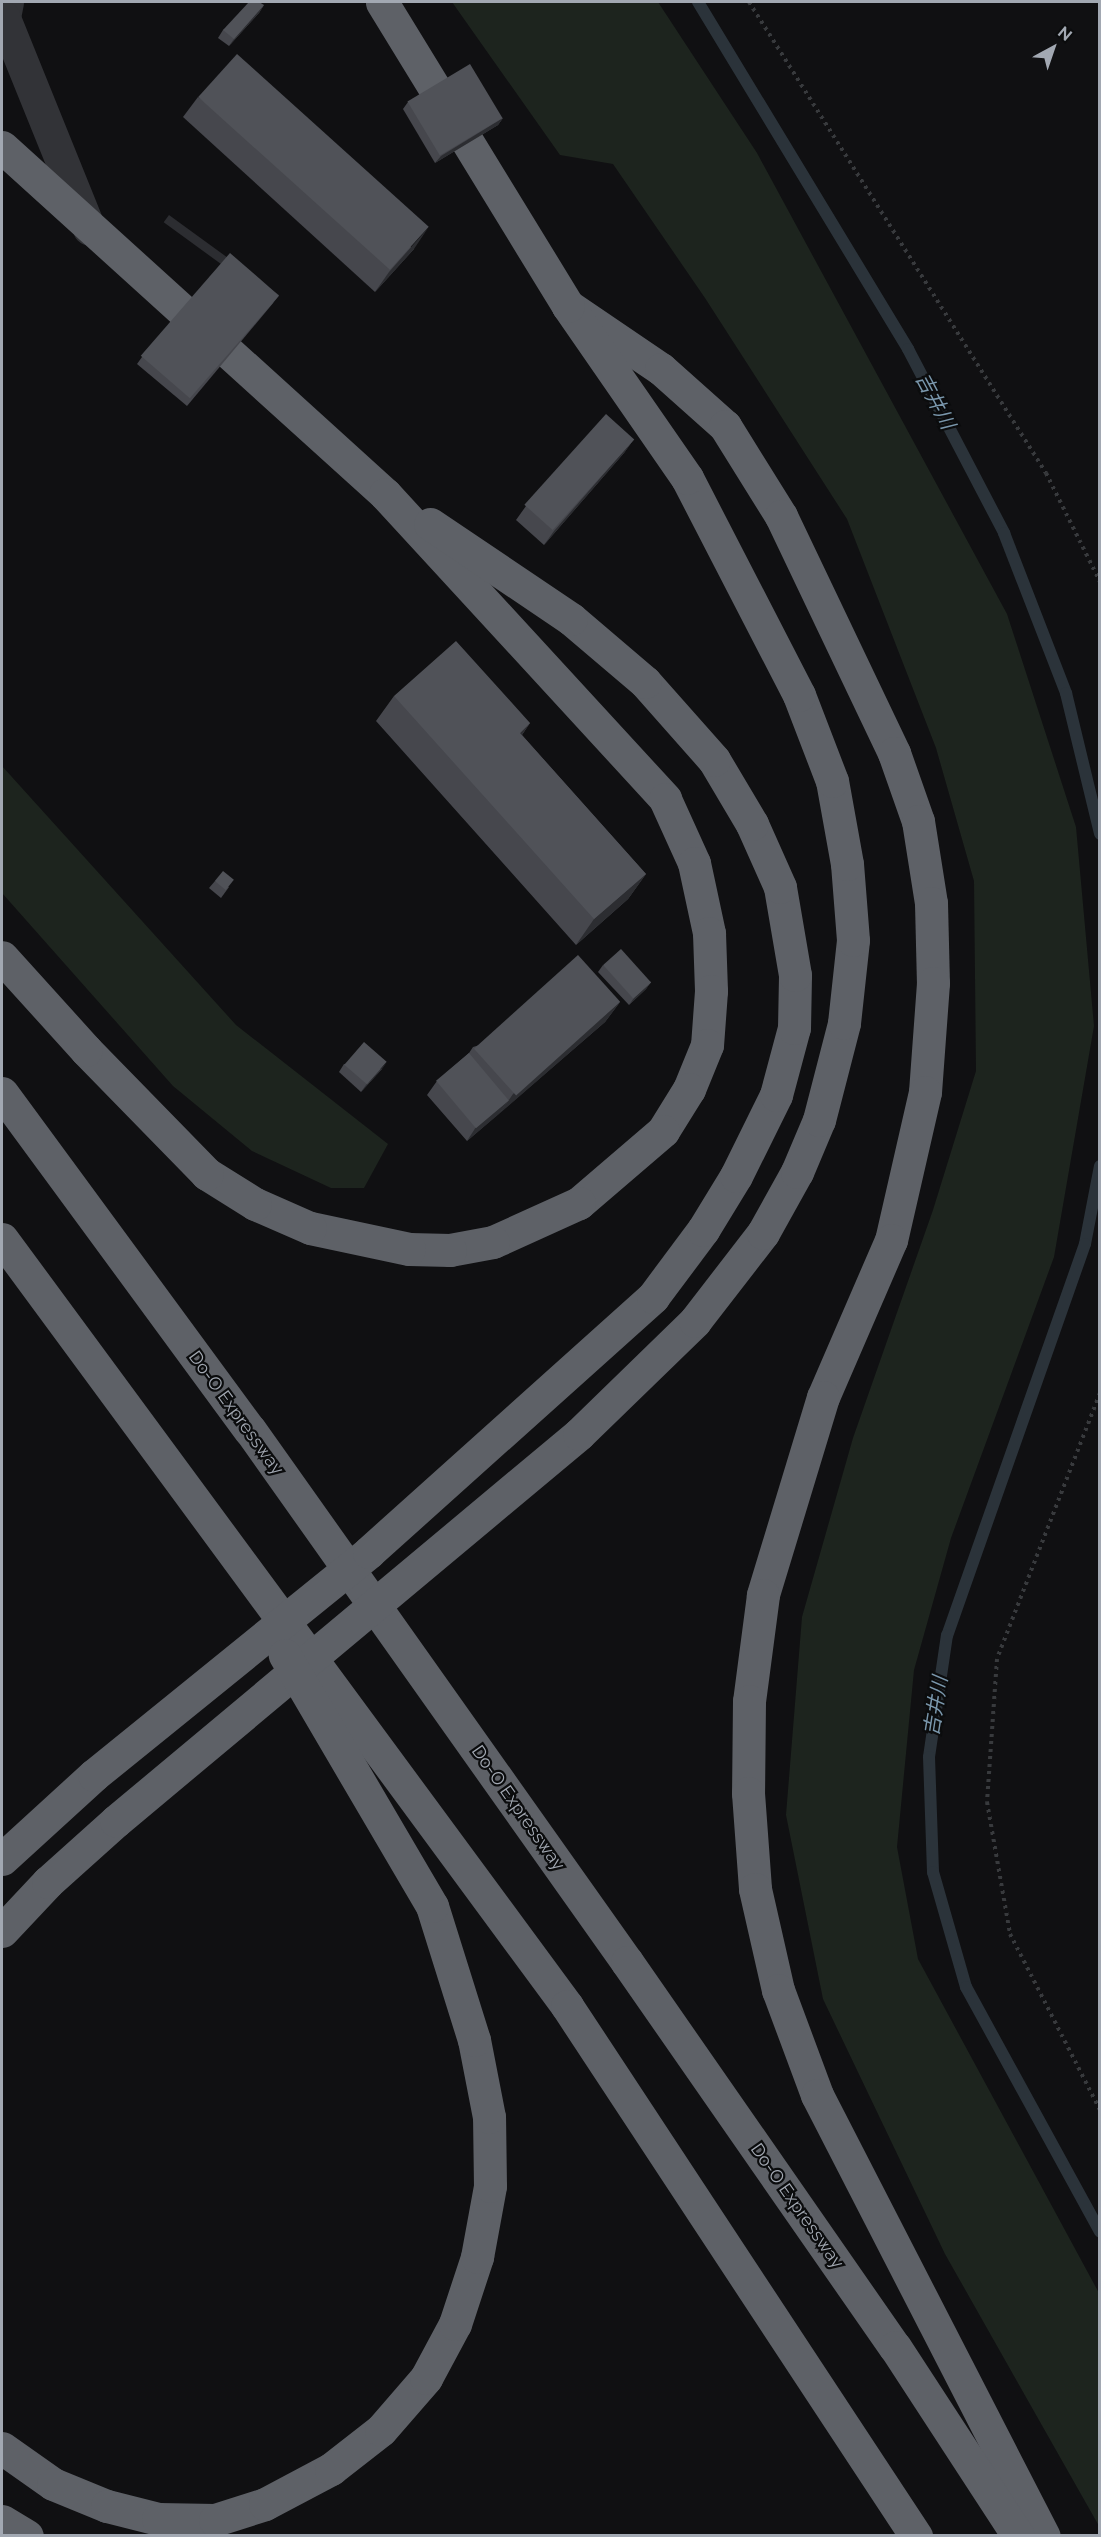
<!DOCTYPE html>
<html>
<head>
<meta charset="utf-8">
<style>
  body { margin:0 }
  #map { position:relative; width:1101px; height:2537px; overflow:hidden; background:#101012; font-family:Raleway,"Noto Sans JP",sans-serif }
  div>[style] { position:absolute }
  .green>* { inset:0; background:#1d241e }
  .stream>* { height:12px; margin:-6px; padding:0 6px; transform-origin:6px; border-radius:6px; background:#2b333a }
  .path>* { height:4px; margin-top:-2px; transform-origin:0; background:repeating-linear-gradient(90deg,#383a3d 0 3px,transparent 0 7.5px) }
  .minor>* { height:33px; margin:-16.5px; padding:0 16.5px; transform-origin:16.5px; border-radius:16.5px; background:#323337 }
  .highway>* { height:33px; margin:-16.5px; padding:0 16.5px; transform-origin:16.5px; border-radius:16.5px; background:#5e6167 }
  .wall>* { inset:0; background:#46474d }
  .shaded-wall>* { inset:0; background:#2c2d31; transform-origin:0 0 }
  .building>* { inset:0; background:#505258; transform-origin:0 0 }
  span { translate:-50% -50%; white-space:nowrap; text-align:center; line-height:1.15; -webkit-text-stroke:4.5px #0b0c0d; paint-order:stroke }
  .street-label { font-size:18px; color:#a2a8b2 }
  .water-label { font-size:20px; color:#7a97ac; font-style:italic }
  .frame { position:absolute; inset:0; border:3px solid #a2a8b2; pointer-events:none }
  .north { position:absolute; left:1023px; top:18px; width:60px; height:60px; -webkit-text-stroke:4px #0b0c0d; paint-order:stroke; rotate:40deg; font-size:16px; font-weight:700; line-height:24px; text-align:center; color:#a2a8b2 }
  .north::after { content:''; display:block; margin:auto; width:21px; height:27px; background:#a2a8b2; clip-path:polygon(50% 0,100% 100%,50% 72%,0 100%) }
</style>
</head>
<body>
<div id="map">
  <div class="green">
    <div style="clip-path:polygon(452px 2px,658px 2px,757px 153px,1007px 614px,1076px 827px,1094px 1026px,1054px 1257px,951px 1538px,914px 1670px,897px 1847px,918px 1959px,1099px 2293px,1099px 2526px,945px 2254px,823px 1999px,786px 1815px,802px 1617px,853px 1438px,933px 1210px,976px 1071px,974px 881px,936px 748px,847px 519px,705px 298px,613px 164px,560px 155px)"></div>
    <div style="clip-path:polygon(2px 766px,236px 1025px,388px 1144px,364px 1188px,331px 1188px,252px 1151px,173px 1086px,2px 893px)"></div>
  </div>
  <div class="stream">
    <div style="left:698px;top:2px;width:406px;rotate:58.8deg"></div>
    <div style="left:908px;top:349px;width:208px;rotate:62.4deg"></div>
    <div style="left:1004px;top:533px;width:172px;rotate:68.8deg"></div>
    <div style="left:1066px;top:693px;width:145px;rotate:76.4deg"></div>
    <div style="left:1100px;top:1166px;width:79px;rotate:100.9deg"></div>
    <div style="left:1085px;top:1244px;width:415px;rotate:109.4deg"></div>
    <div style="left:947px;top:1635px;width:123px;rotate:98.4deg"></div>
    <div style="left:929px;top:1757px;width:115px;rotate:88deg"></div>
    <div style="left:933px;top:1872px;width:120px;rotate:74deg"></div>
    <div style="left:966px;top:1987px;width:279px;rotate:61.3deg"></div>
  </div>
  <div class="path">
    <div style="left:749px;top:2px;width:557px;rotate:57.77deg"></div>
    <div style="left:1046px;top:473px;width:122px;rotate:63.6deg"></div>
    <div style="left:1100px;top:1393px;width:285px;rotate:111.2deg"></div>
    <div style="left:997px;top:1659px;width:143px;rotate:94deg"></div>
    <div style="left:987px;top:1802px;width:134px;rotate:80.1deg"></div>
    <div style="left:1010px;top:1934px;width:198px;rotate:62.9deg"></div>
  </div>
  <div class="minor">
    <div style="left:7px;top:2px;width:16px;rotate:101deg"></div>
    <div style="left:4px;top:18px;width:227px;rotate:68deg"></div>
  </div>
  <div class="highway">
    <div style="left:2px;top:147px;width:517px;rotate:42.18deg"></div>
    <div style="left:385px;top:494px;width:414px;rotate:47.4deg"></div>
    <div style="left:665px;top:799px;width:70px;rotate:65.6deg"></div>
    <div style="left:694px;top:863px;width:72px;rotate:77.9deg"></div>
    <div style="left:709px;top:933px;width:58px;rotate:88deg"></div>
    <div style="left:711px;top:991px;width:54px;rotate:94.2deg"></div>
    <div style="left:707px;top:1045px;width:48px;rotate:112.2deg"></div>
    <div style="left:689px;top:1089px;width:49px;rotate:121.8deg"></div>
    <div style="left:663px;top:1131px;width:111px;rotate:139.4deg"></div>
    <div style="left:579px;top:1203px;width:94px;rotate:155.6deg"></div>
    <div style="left:493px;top:1242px;width:44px;rotate:169.5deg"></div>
    <div style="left:450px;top:1250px;width:41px;rotate:-178.6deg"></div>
    <div style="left:409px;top:1249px;width:101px;rotate:-168deg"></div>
    <div style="left:310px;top:1228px;width:60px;rotate:-156.4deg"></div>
    <div style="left:255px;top:1204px;width:57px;rotate:-148deg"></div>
    <div style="left:207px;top:1174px;width:173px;rotate:-134.3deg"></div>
    <div style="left:86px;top:1050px;width:125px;rotate:-132.1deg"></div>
    <div style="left:568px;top:306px;width:112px;rotate:34.1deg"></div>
    <div style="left:661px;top:369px;width:86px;rotate:41.7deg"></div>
    <div style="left:725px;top:426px;width:106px;rotate:58.1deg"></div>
    <div style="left:781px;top:516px;width:263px;rotate:64.5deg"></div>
    <div style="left:894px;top:753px;width:72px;rotate:70.6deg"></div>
    <div style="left:918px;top:821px;width:83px;rotate:81deg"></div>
    <div style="left:931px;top:903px;width:80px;rotate:88.6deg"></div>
    <div style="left:933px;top:983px;width:109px;rotate:94.2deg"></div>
    <div style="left:925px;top:1092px;width:152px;rotate:102.9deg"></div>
    <div style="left:891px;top:1240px;width:171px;rotate:113.4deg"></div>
    <div style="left:823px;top:1397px;width:207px;rotate:106.9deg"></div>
    <div style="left:763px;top:1595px;width:107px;rotate:97.5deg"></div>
    <div style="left:749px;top:1701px;width:92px;rotate:90.6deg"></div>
    <div style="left:748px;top:1793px;width:96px;rotate:85.8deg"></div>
    <div style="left:755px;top:1889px;width:104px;rotate:77.2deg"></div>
    <div style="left:778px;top:1990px;width:112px;rotate:69.6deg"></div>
    <div style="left:817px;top:2095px;width:496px;rotate:62.8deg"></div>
    <div style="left:2px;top:1093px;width:418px;rotate:53.7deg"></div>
    <div style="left:250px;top:1430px;width:652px;rotate:54.68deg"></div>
    <div style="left:627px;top:1962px;width:469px;rotate:55.2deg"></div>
    <div style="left:895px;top:2347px;width:225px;rotate:56.9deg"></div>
    <div style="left:2px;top:1239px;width:953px;rotate:53.62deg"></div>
    <div style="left:567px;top:2006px;width:635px;rotate:56.64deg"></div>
    <div style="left:2px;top:1859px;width:125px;rotate:-42.4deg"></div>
    <div style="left:94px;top:1775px;width:354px;rotate:-39deg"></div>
    <div style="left:369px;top:1552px;width:382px;rotate:-41.9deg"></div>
    <div style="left:653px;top:1297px;width:84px;rotate:-53.3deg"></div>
    <div style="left:703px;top:1230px;width:63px;rotate:-58.6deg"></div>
    <div style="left:736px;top:1176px;width:90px;rotate:-63.7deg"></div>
    <div style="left:776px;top:1095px;width:69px;rotate:-75deg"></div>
    <div style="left:794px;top:1028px;width:53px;rotate:-88.9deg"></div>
    <div style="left:795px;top:975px;width:89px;rotate:-99.7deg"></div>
    <div style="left:780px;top:887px;width:69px;rotate:-114deg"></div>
    <div style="left:752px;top:824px;width:74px;rotate:-120.7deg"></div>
    <div style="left:714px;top:760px;width:104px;rotate:-131.5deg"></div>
    <div style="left:645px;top:682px;width:97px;rotate:-139.6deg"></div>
    <div style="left:571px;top:619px;width:170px;rotate:-146deg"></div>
    <div style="left:2px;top:1931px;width:67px;rotate:-46.8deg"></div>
    <div style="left:48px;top:1882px;width:91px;rotate:-41.9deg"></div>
    <div style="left:116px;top:1821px;width:603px;rotate:-39.89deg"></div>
    <div style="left:579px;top:1434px;width:162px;rotate:-44.2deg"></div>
    <div style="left:695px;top:1321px;width:111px;rotate:-52.3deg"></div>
    <div style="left:763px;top:1233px;width:70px;rotate:-60.9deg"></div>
    <div style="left:797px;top:1172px;width:56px;rotate:-67.1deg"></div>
    <div style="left:819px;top:1120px;width:100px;rotate:-75.5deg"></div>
    <div style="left:844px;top:1023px;width:83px;rotate:-83.8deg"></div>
    <div style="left:853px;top:940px;width:76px;rotate:-94.5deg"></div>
    <div style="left:847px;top:864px;width:84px;rotate:-100.2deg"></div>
    <div style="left:832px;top:781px;width:92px;rotate:-111deg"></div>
    <div style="left:799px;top:695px;width:244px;rotate:-117.3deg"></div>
    <div style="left:687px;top:478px;width:209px;rotate:-124.7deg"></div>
    <div style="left:568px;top:306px;width:356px;rotate:-121.5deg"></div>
    <div style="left:2px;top:2448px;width:62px;rotate:35.2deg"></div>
    <div style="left:53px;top:2484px;width:58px;rotate:22.2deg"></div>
    <div style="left:107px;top:2506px;width:53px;rotate:14.3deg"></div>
    <div style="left:158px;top:2519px;width:57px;rotate:1deg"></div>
    <div style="left:215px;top:2520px;width:52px;rotate:-17.7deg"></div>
    <div style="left:265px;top:2504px;width:75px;rotate:-27.9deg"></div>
    <div style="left:331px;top:2469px;width:63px;rotate:-38deg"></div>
    <div style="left:381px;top:2430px;width:69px;rotate:-49.1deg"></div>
    <div style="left:426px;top:2378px;width:61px;rotate:-61.8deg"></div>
    <div style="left:455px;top:2324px;width:71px;rotate:-71.8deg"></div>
    <div style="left:477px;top:2257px;width:72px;rotate:-79.6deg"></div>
    <div style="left:490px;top:2186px;width:69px;rotate:-90.8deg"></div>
    <div style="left:489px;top:2117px;width:78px;rotate:-101deg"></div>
    <div style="left:474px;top:2040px;width:140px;rotate:-107.4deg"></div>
    <div style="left:432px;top:1906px;width:291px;rotate:-120.4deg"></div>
    <div style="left:2px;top:2521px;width:29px;rotate:31deg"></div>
  </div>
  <div class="wall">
    <div style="clip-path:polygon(264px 5px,259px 13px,229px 46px,218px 38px,223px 30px)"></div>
    <div style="clip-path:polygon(198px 97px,414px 249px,375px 292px,183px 117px)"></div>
    <div style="clip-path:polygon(408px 102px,503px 118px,498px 125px,435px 163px,403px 109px)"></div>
    <div style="clip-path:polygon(274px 302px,187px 406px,137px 364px,142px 357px)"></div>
    <div style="clip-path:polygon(634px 439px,624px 453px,544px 545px,516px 520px,526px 506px)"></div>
    <div style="clip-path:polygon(394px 696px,530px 723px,522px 735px,646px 874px,628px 899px,576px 945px,376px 721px)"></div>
    <div style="clip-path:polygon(215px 881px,229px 887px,221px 898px,209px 888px)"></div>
    <div style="clip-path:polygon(603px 965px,651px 982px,646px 989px,629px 1005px,598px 972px)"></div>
    <div style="clip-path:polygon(620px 1002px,605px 1022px,467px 1141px,427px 1095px,437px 1081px,469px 1053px,473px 1047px)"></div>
    <div style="clip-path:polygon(344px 1064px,382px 1069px,361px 1092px,339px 1072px)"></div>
  </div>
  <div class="shaded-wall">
    <div style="clip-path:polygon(264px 5px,259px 13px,229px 46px,234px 39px)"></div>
    <div style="clip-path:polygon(503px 118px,498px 125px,435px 163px,441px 156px)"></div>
    <div style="clip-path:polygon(428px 228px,414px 249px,375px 292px,389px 272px)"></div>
    <div style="left:279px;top:295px;width:9px;height:136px;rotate:126deg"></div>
    <div style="clip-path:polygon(634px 439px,624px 453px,544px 545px,554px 531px)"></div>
    <div style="clip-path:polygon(530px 723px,512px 749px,520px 733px)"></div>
    <div style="clip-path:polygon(646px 874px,628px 899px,576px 945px,594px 919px)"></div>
    <div style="clip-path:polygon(651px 982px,646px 989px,629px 1005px,634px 998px)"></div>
    <div style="clip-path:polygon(620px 1002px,605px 1022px,499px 1114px,513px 1094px)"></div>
    <div style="clip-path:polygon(387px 1062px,382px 1069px,361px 1092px,366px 1085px)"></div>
    <div style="clip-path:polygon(509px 1100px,499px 1114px,467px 1141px,476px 1127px)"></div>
  </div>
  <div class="building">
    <div style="clip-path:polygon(249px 2px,259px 2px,264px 5px,234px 39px,223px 30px)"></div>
    <div style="left:237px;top:54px;width:258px;height:58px;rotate:42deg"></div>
    <div style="left:470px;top:64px;width:63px;height:73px;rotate:59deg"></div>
    <div style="left:230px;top:253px;width:65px;height:136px;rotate:41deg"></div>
    <div style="left:606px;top:414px;width:38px;height:122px;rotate:42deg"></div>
    <div style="clip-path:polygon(456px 641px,530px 723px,520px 733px,646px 874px,594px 919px,394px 696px)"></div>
    <div style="left:223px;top:871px;width:14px;height:13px;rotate:39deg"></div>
    <div style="left:621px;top:949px;width:45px;height:24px;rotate:48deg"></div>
    <div style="left:578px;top:955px;width:63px;height:140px;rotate:48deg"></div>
    <div style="left:364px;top:1042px;width:30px;height:30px;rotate:41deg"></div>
    <div style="left:469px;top:1053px;width:62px;height:43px;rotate:50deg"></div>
  </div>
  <div class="street-label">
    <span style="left:236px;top:1413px;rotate:54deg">Do-O Expressway</span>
    <span style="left:518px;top:1808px;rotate:55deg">Do-O Expressway</span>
    <span style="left:797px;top:2206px;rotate:55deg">Do-O Expressway</span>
  </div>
  <div class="water-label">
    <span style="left:935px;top:401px;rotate:62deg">吉井川</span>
    <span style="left:936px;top:1706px;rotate:-81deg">吉井川</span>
  </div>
  <div class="frame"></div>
  <div class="north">N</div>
</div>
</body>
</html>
